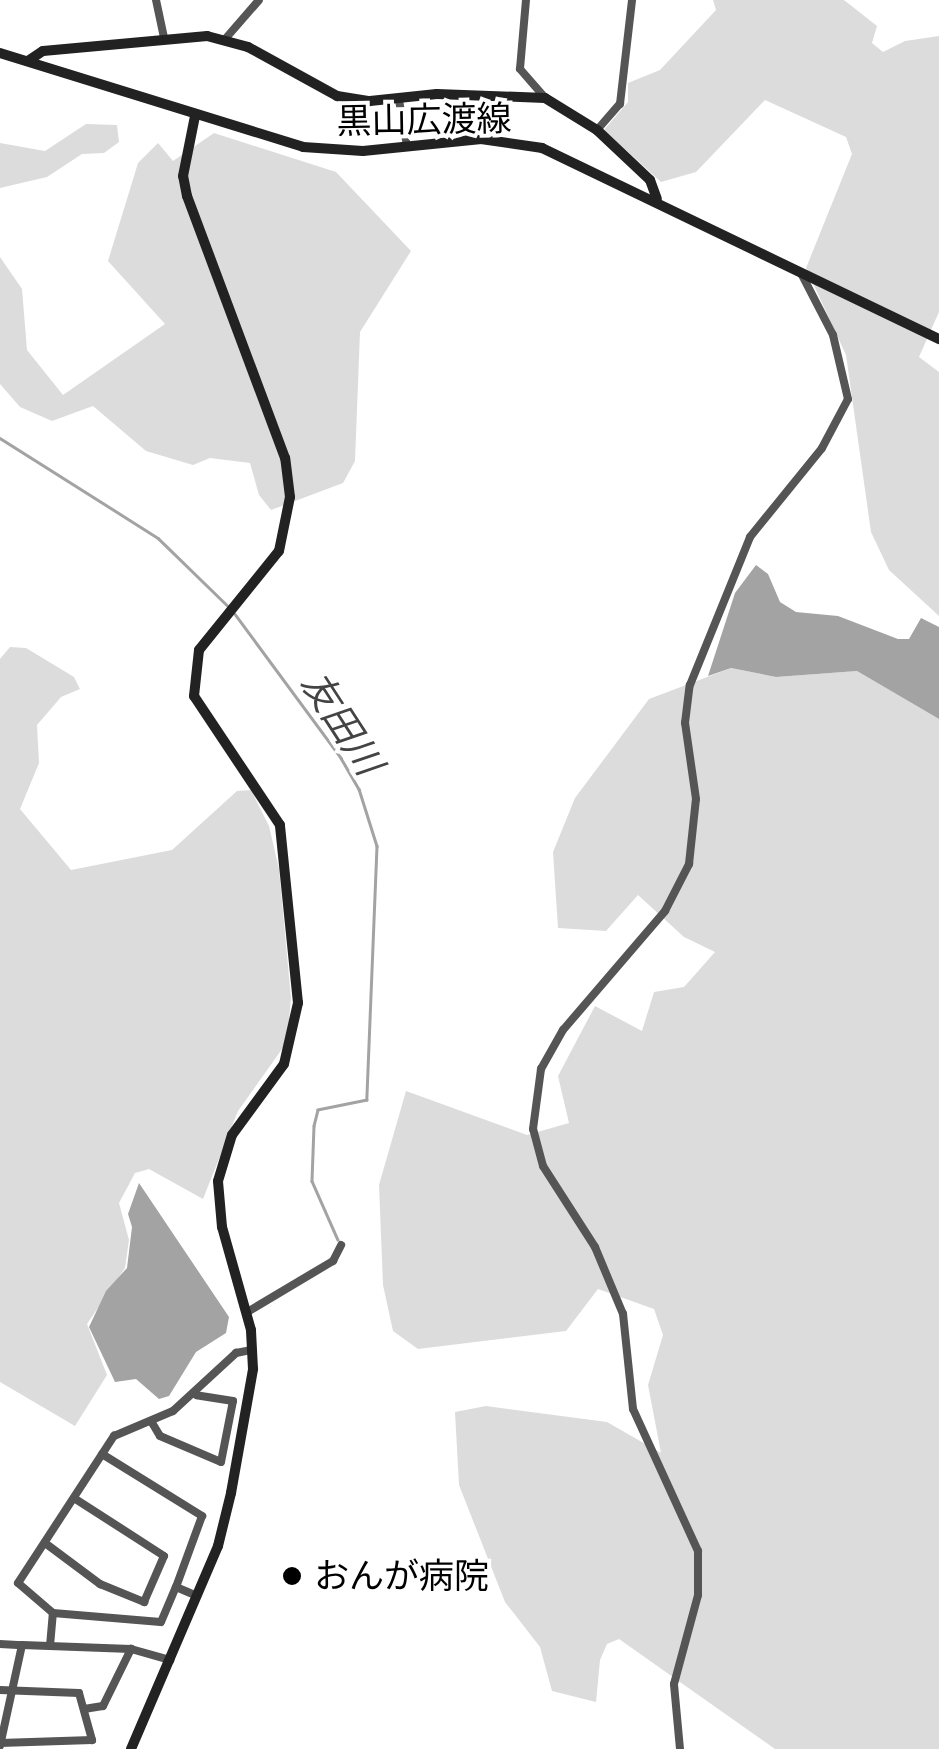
<!DOCTYPE html>
<html>
<head>
<meta charset="utf-8">
<style>
  body { margin:0 }
  #map { position:relative; width:939px; height:1749px; overflow:hidden; background:#fff; font-family:Raleway,"Noto Sans JP",sans-serif }
  div>[style] { position:absolute }
  .green>* { inset:0; background:#dcdcdc }
  .water>* { inset:0; background:#a3a3a3 }
  .stream>* { height:2.5px; margin:-1.25px; padding:0 1.25px; transform-origin:1.25px; border-radius:1.25px; background:#a3a3a3 }
  .street>* { height:8px; margin:-4px; padding:0 4px; transform-origin:4px; border-radius:4px; background:#555 }
  .secondary>* { height:10px; margin:-5px; padding:0 5px; transform-origin:5px; border-radius:5px; background:#222 }
  .dots>* { width:28px; height:28px; translate:-50% -50%; box-sizing:border-box; border:5px solid #fff; border-radius:50% }
  span { translate:-50% -50%; white-space:nowrap; text-align:center; line-height:1.15; -webkit-text-stroke:8px #fff; paint-order:stroke }
  .street-label { font-size:35px; color:#000 }
  .poi-label { font-size:35px; color:#000 }
  .left { translate:0 -50%; text-align:left }
  .water-label { font-size:38px; color:#444; font-style:italic }
</style>
</head>
<body>
<div id="map">
  <div class="green">
    <div style="clip-path:polygon(713px 0,844px 0,877px 26px,872px 43px,883px 52px,905px 41px,939px 36px,939px 312px,919px 357px,939px 372px,939px 616px,889px 570px,871px 532px,846px 355px,806px 268px,852px 154px,846px 137px,765px 100px,696px 172px,661px 182px,604px 130px,628px 102px,628px 83px,660px 70px,716px 10px)"></div>
    <div style="clip-path:polygon(86px 124px,117px 125px,119px 142px,104px 153px,82px 154px,47px 177px,0 188px,0 143px,45px 151px)"></div>
    <div style="clip-path:polygon(214px 133px,336px 172px,411px 251px,360px 332px,355px 461px,343px 483px,271px 510px,259px 495px,250px 463px,210px 458px,193px 465px,146px 451px,93px 406px,52px 421px,20px 407px,0 384px,0 257px,22px 289px,27px 350px,63px 395px,165px 324px,108px 261px,138px 163px,158px 143px,173px 161px)"></div>
    <div style="clip-path:polygon(10px 647px,26px 648px,74px 677px,80px 689px,61px 697px,37px 725px,39px 763px,20px 809px,71px 870px,172px 850px,237px 791px,251px 790px,269px 826px,279px 869px,291px 998px,287px 1042px,238px 1111px,203px 1199px,149px 1169px,135px 1173px,119px 1203px,129px 1240px,125px 1268px,87px 1324px,107px 1375px,75px 1426px,0 1382px,0 659px)"></div>
    <div style="clip-path:polygon(731px 668px,776px 677px,857px 671px,939px 719px,939px 1749px,775px 1749px,619px 1639px,607px 1644px,600px 1660px,596px 1702px,552px 1691px,540px 1647px,505px 1602px,459px 1485px,455px 1412px,486px 1406px,607px 1422px,661px 1453px,648px 1385px,663px 1335px,654px 1309px,598px 1289px,566px 1331px,418px 1349px,393px 1331px,383px 1285px,379px 1185px,406px 1091px,527px 1135px,569px 1123px,558px 1076px,595px 1006px,642px 1031px,654px 992px,684px 987px,715px 952px,684px 937px,638px 895px,606px 931px,558px 928px,553px 852px,575px 798px,649px 699px)"></div>
  </div>
  <div class="water">
    <div style="clip-path:polygon(756px 565px,768px 574px,780px 602px,796px 612px,838px 616px,898px 639px,909px 639px,921px 618px,939px 627px,939px 719px,857px 671px,776px 677px,731px 668px,708px 676px,735px 593px)"></div>
    <div style="clip-path:polygon(139px 1183px,229px 1317px,226px 1333px,196px 1352px,169px 1396px,159px 1399px,136px 1379px,115px 1382px,89px 1327px,106px 1291px,127px 1268px,132px 1227px,128px 1214px)"></div>
  </div>
  <div class="stream">
    <div style="left:0;top:438px;width:187px;rotate:32.3deg"></div>
    <div style="left:158px;top:538px;width:100px;rotate:44.2deg"></div>
    <div style="left:235px;top:614px;width:179px;rotate:53.6deg"></div>
    <div style="left:341px;top:758px;width:36px;rotate:60deg"></div>
    <div style="left:359px;top:789px;width:60px;rotate:72.5deg"></div>
    <div style="left:377px;top:846px;width:254px;rotate:92.3deg"></div>
    <div style="left:367px;top:1100px;width:50px;rotate:168.5deg"></div>
    <div style="left:318px;top:1110px;width:16px;rotate:104deg"></div>
    <div style="left:314px;top:1126px;width:55px;rotate:92.1deg"></div>
    <div style="left:312px;top:1181px;width:64px;rotate:66.2deg"></div>
  </div>
  <div class="street">
    <div style="left:156px;top:0;width:40px;rotate:78deg"></div>
    <div style="left:526px;top:0;width:69px;rotate:95deg"></div>
    <div style="left:520px;top:69px;width:38px;rotate:49deg"></div>
    <div style="left:226px;top:38px;width:50px;rotate:-49deg"></div>
    <div style="left:399px;top:100px;width:47px;rotate:80.1deg"></div>
    <div style="left:597px;top:130px;width:35px;rotate:-49deg"></div>
    <div style="left:620px;top:104px;width:105px;rotate:-83.4deg"></div>
    <div style="left:249px;top:1311px;width:98px;rotate:-30.8deg"></div>
    <div style="left:333px;top:1261px;width:18px;rotate:-63deg"></div>
    <div style="left:151px;top:1421px;width:17px;rotate:59deg"></div>
    <div style="left:160px;top:1436px;width:66px;rotate:23.1deg"></div>
    <div style="left:221px;top:1462px;width:62px;rotate:-78.9deg"></div>
    <div style="left:233px;top:1401px;width:37px;rotate:-171deg"></div>
    <div style="left:102px;top:1454px;width:118px;rotate:31.8deg"></div>
    <div style="left:202px;top:1516px;width:76px;rotate:110.1deg"></div>
    <div style="left:176px;top:1587px;width:23px;rotate:23deg"></div>
    <div style="left:45px;top:1543px;width:69px;rotate:36.7deg"></div>
    <div style="left:100px;top:1584px;width:48px;rotate:22.2deg"></div>
    <div style="left:144px;top:1602px;width:50px;rotate:-66.5deg"></div>
    <div style="left:164px;top:1556px;width:107px;rotate:-147.2deg"></div>
    <div style="left:53px;top:1613px;width:108px;rotate:4.8deg"></div>
    <div style="left:161px;top:1622px;width:38px;rotate:-67deg"></div>
    <div style="left:0;top:1644px;width:22px;rotate:3deg"></div>
    <div style="left:22px;top:1645px;width:103px;rotate:102.3deg"></div>
    <div style="left:22px;top:1645px;width:109px;rotate:2.1deg"></div>
    <div style="left:131px;top:1649px;width:41px;rotate:15.8deg"></div>
    <div style="left:50px;top:1646px;width:33px;rotate:-85deg"></div>
    <div style="left:53px;top:1613px;width:46px;rotate:-139.4deg"></div>
    <div style="left:18px;top:1583px;width:176px;rotate:-56.9deg"></div>
    <div style="left:114px;top:1436px;width:64px;rotate:-23deg"></div>
    <div style="left:173px;top:1411px;width:86px;rotate:-42.6deg"></div>
    <div style="left:236px;top:1353px;width:16px;rotate:-11deg"></div>
    <div style="left:0;top:1690px;width:79px;rotate:2.2deg"></div>
    <div style="left:79px;top:1693px;width:49px;rotate:74.5deg"></div>
    <div style="left:92px;top:1740px;width:92px;rotate:178.1deg"></div>
    <div style="left:84px;top:1709px;width:19px;rotate:-9deg"></div>
    <div style="left:103px;top:1706px;width:64px;rotate:-63.8deg"></div>
    <div style="left:680px;top:1749px;width:65px;rotate:-95.3deg"></div>
    <div style="left:674px;top:1684px;width:92px;rotate:-74.9deg"></div>
    <div style="left:698px;top:1595px;width:44px;rotate:-90deg"></div>
    <div style="left:698px;top:1551px;width:156px;rotate:-114.6deg"></div>
    <div style="left:633px;top:1409px;width:96px;rotate:-96deg"></div>
    <div style="left:623px;top:1314px;width:73px;rotate:-112.7deg"></div>
    <div style="left:595px;top:1247px;width:96px;rotate:-122.7deg"></div>
    <div style="left:543px;top:1166px;width:38px;rotate:-105deg"></div>
    <div style="left:533px;top:1129px;width:61px;rotate:-82.4deg"></div>
    <div style="left:541px;top:1069px;width:45px;rotate:-60.6deg"></div>
    <div style="left:563px;top:1030px;width:157px;rotate:-49.4deg"></div>
    <div style="left:665px;top:911px;width:53px;rotate:-62.9deg"></div>
    <div style="left:689px;top:864px;width:65px;rotate:-83.9deg"></div>
    <div style="left:696px;top:799px;width:77px;rotate:-98.2deg"></div>
    <div style="left:685px;top:723px;width:38px;rotate:-83deg"></div>
    <div style="left:690px;top:685px;width:160px;rotate:-67.9deg"></div>
    <div style="left:750px;top:537px;width:114px;rotate:-51deg"></div>
    <div style="left:822px;top:448px;width:55px;rotate:-62deg"></div>
    <div style="left:848px;top:399px;width:66px;rotate:-103.2deg"></div>
    <div style="left:833px;top:335px;width:70px;rotate:-117.3deg"></div>
  </div>
  <div class="secondary">
    <div style="left:0;top:53px;width:317px;rotate:17.2deg"></div>
    <div style="left:303px;top:147px;width:60px;rotate:3.8deg"></div>
    <div style="left:363px;top:151px;width:119px;rotate:-5.8deg"></div>
    <div style="left:481px;top:139px;width:62px;rotate:8.4deg"></div>
    <div style="left:542px;top:148px;width:441px;rotate:25.7deg"></div>
    <div style="left:28px;top:61px;width:18px;rotate:-34deg"></div>
    <div style="left:43px;top:51px;width:165px;rotate:-5.2deg"></div>
    <div style="left:207px;top:36px;width:42px;rotate:15deg"></div>
    <div style="left:248px;top:47px;width:102px;rotate:28.8deg"></div>
    <div style="left:337px;top:96px;width:33px;rotate:9deg"></div>
    <div style="left:370px;top:101px;width:67px;rotate:-6deg"></div>
    <div style="left:437px;top:94px;width:108px;rotate:2.1deg"></div>
    <div style="left:545px;top:98px;width:61px;rotate:31.6deg"></div>
    <div style="left:597px;top:130px;width:73px;rotate:43.3deg"></div>
    <div style="left:650px;top:180px;width:20px;rotate:70deg"></div>
    <div style="left:131px;top:1749px;width:221px;rotate:-66.8deg"></div>
    <div style="left:218px;top:1546px;width:55px;rotate:-76.2deg"></div>
    <div style="left:231px;top:1493px;width:126px;rotate:-79.9deg"></div>
    <div style="left:253px;top:1369px;width:39px;rotate:-93deg"></div>
    <div style="left:251px;top:1330px;width:107px;rotate:-105.7deg"></div>
    <div style="left:222px;top:1227px;width:46px;rotate:-95deg"></div>
    <div style="left:218px;top:1181px;width:48px;rotate:-73.1deg"></div>
    <div style="left:232px;top:1135px;width:88px;rotate:-53.8deg"></div>
    <div style="left:284px;top:1064px;width:63px;rotate:-77.1deg"></div>
    <div style="left:298px;top:1003px;width:179px;rotate:-95.8deg"></div>
    <div style="left:280px;top:825px;width:155px;rotate:-123.7deg"></div>
    <div style="left:194px;top:696px;width:46px;rotate:-83.8deg"></div>
    <div style="left:199px;top:650px;width:127px;rotate:-51.1deg"></div>
    <div style="left:279px;top:551px;width:55px;rotate:-78.5deg"></div>
    <div style="left:290px;top:497px;width:39px;rotate:-97deg"></div>
    <div style="left:285px;top:458px;width:280px;rotate:-110.5deg"></div>
    <div style="left:187px;top:196px;width:20px;rotate:-101deg"></div>
    <div style="left:183px;top:176px;width:61px;rotate:-78.7deg"></div>
  </div>
  <div class="dots">
    <div style="left:292px;top:1576px;background:#000"></div>
  </div>
  <div class="street-label">
    <span style="left:424px;top:120px;rotate:-1deg">黒山広渡線</span>
  </div>
  <div class="poi-label">
    <span class="left" style="left:314px;top:1576px">おんが病院</span>
  </div>
  <div class="water-label">
    <span style="left:342px;top:723px;rotate:57deg">友田川</span>
  </div>
</div>
</body>
</html>
